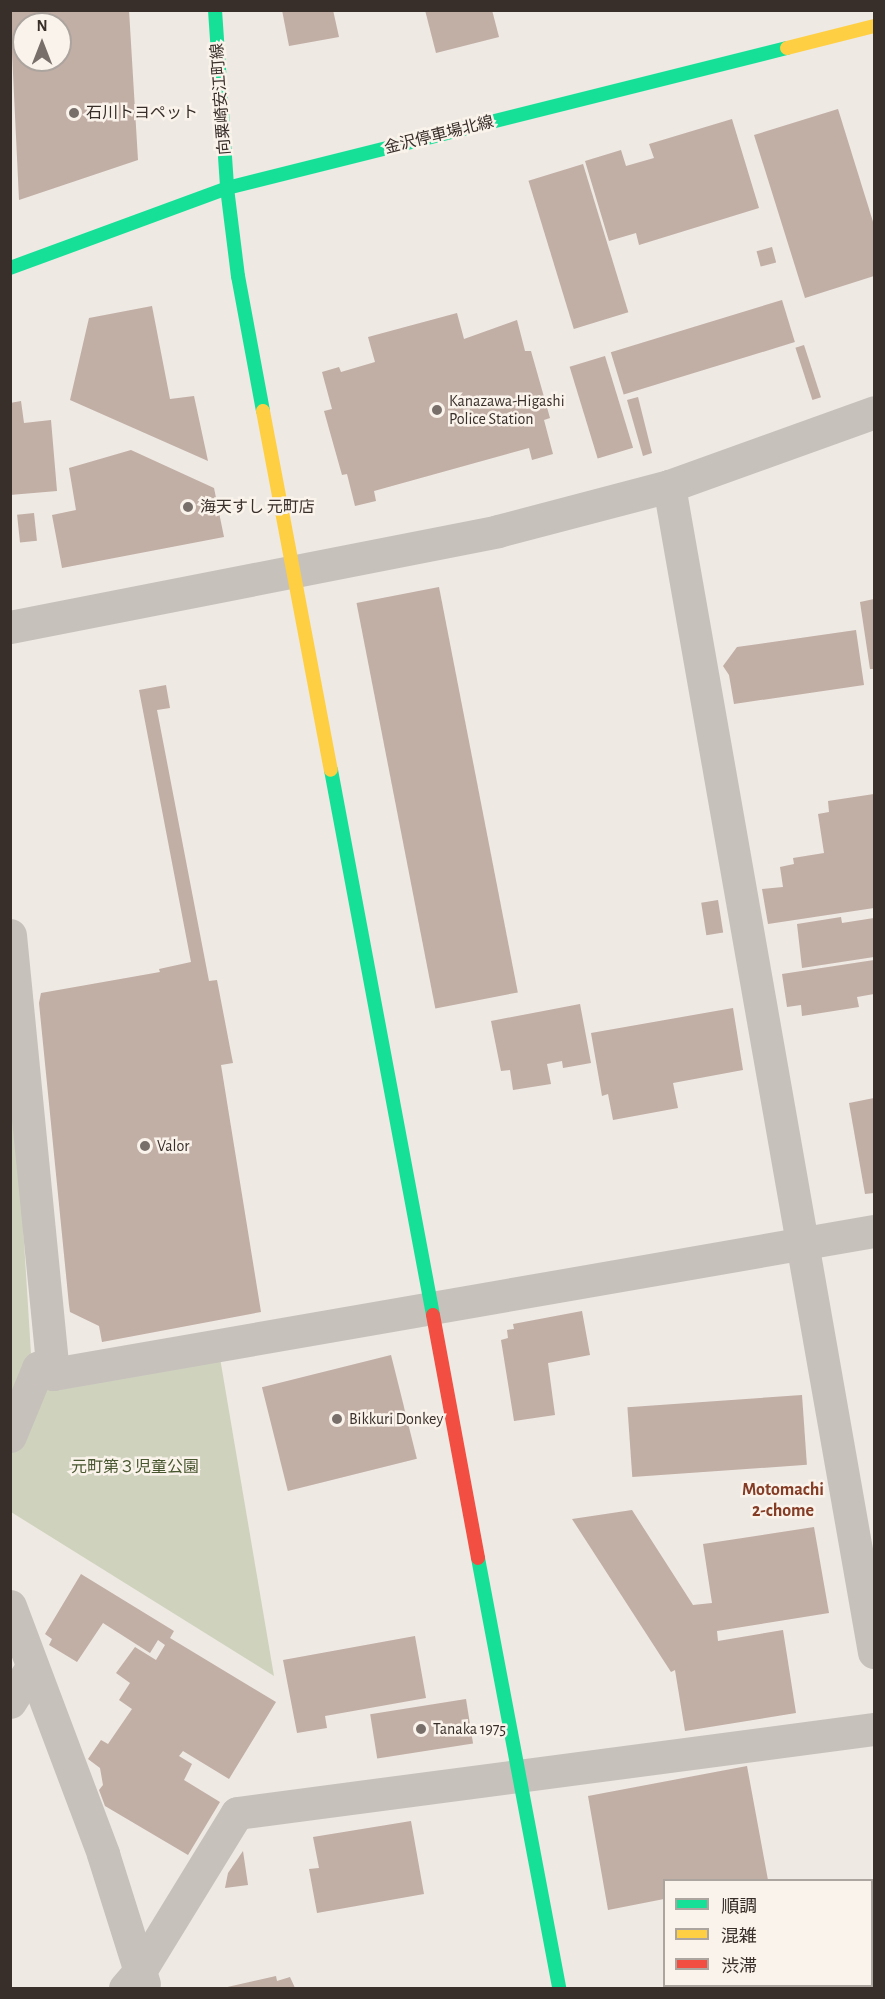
<!DOCTYPE html>
<html>
<head>
<meta charset="utf-8">
<style>
  body { margin:0 }
  #map { position:relative; width:885px; height:1999px; overflow:hidden; background:#eee9e3; font-family:"Alegreya Sans","Noto Sans JP",sans-serif }
  div>[style] { position:absolute }
  .green>* { inset:0; background:#cfd3be }
  .building>* { inset:0; background:#c1aea5; transform-origin:0 0 }
  .street>* { height:33px; margin:-16.5px; padding:0 16.5px; transform-origin:16.5px; border-radius:16.5px; background:#c7c1bc }
  .fast>* { height:14px; margin:-7px; padding:0 7px; transform-origin:7px; border-radius:7px; background:#16e098 }
  .slow>* { height:14px; margin:-7px; padding:0 7px; transform-origin:7px; border-radius:7px; background:#ffcf43 }
  .jam>* { height:14px; margin:-7px; padding:0 7px; transform-origin:7px; border-radius:7px; background:#f24e42 }
  .dots>* { width:16px; height:16px; translate:-50% -50%; box-sizing:border-box; border:3px solid #faf3eb; border-radius:50% }
  span { translate:-50% -50%; white-space:nowrap; text-align:center; line-height:1.15; -webkit-text-stroke:5px #faf3eb; paint-order:stroke }
  .street-label { font-size:16px; color:#382e2a }
  .poi-label { font-size:16px; color:#382e2a }
  .left { translate:0 -50%; text-align:left }
  .park-label { font-size:16px; color:#47562e }
  .neighbourhood-label { font-size:18px; color:#853c25; font-weight:700 }
  .frame { position:absolute; inset:0; border:12px solid #382e2a; pointer-events:none }
  .legend { position:absolute; left:663px; top:1879px; width:210px; height:108px; box-sizing:border-box; background:#faf3eb; border:2px solid #aca49e; margin:0; padding:8px 10px; list-style:none; font-size:18px; color:#382e2a }
  .legend li { display:flex; align-items:center; gap:12px; height:30px }
  .legend b { width:30px; border:2px solid #aca49e }
  .north { position:absolute; left:12px; top:12px; width:60px; height:60px; box-sizing:border-box; background:#faf3eb; border:2px solid #aca49e; border-radius:50%; rotate:0deg; font-size:16px; font-weight:700; line-height:24px; text-align:center; color:#382e2a }
  .north::after { content:''; display:block; margin:auto; width:21px; height:27px; background:#786f6b; clip-path:polygon(50% 0,100% 100%,50% 72%,0 100%) }
</style>
</head>
<body>
<div id="map">
  <div class="green">
    <div style="clip-path:polygon(10px 1016px,31px 1354px,38px 1368px,219px 1352px,274px 1676px,11px 1512px)"></div>
  </div>
  <div class="building">
    <div style="clip-path:polygon(evenodd,10px 10px,129px 10px,138px 160px,19px 200px,10px 10px,24px 24px,60px 24px,60px 60px,24px 60px,24px 24px)"></div>
    <div style="clip-path:polygon(282px 10px,333px 10px,339px 37px,289px 46px)"></div>
    <div style="clip-path:polygon(425px 10px,492px 10px,499px 37px,436px 53px)"></div>
    <div style="clip-path:polygon(838px 109px,874px 225px,874px 276px,805px 298px,754px 135px)"></div>
    <div style="clip-path:polygon(732px 119px,759px 208px,639px 245px,636px 233px,609px 241px,585px 161px,621px 150px,626px 166px,654px 158px,649px 144px)"></div>
    <div style="left:583px;top:164px;width:155px;height:57px;rotate:73deg"></div>
    <div style="left:772px;top:247px;width:16px;height:16px;rotate:75deg"></div>
    <div style="left:782px;top:300px;width:44px;height:179px;rotate:73deg"></div>
    <div style="clip-path:polygon(152px 306px,170px 399px,194px 396px,208px 461px,70px 400px,89px 318px)"></div>
    <div style="clip-path:polygon(457px 313px,464px 339px,517px 320px,525px 351px,531px 351px,550px 418px,544px 420px,553px 454px,532px 460px,529px 448px,374px 491px,376px 501px,355px 506px,347px 474px,342px 475px,324px 411px,332px 409px,322px 372px,339px 367px,341px 372px,375px 362px,368px 337px)"></div>
    <div style="left:804px;top:345px;width:55px;height:9px;rotate:72deg"></div>
    <div style="left:605px;top:356px;width:96px;height:37px;rotate:73deg"></div>
    <div style="clip-path:polygon(638px 397px,652px 453px,643px 456px,627px 400px)"></div>
    <div style="clip-path:polygon(21px 401px,24px 423px,51px 420px,57px 491px,10px 495px,10px 403px)"></div>
    <div style="clip-path:polygon(131px 450px,214px 488px,224px 537px,62px 568px,52px 515px,76px 510px,69px 468px)"></div>
    <div style="left:34px;top:513px;width:28px;height:17px;rotate:84deg"></div>
    <div style="left:439px;top:587px;width:413px;height:84px;rotate:79deg"></div>
    <div style="clip-path:polygon(874px 599px,874px 669px,870px 669px,860px 602px)"></div>
    <div style="clip-path:polygon(856px 630px,864px 685px,734px 704px,729px 675px,723px 666px,737px 647px)"></div>
    <div style="clip-path:polygon(166px 685px,170px 708px,157px 710px,209px 981px,217px 980px,231px 1053px,233px 1063px,221px 1065px,261px 1312px,102px 1342px,99px 1326px,70px 1312px,69px 1305px,39px 1003px,41px 993px,160px 972px,159px 969px,191px 962px,139px 690px)"></div>
    <div style="clip-path:polygon(874px 794px,874px 908px,768px 924px,762px 889px,783px 887px,780px 867px,794px 864px,793px 858px,824px 853px,818px 814px,829px 812px,828px 801px)"></div>
    <div style="left:718px;top:900px;width:33px;height:17px;rotate:81deg"></div>
    <div style="clip-path:polygon(841px 917px,842px 923px,874px 918px,874px 957px,802px 968px,797px 924px)"></div>
    <div style="clip-path:polygon(874px 960px,874px 994px,857px 997px,859px 1007px,802px 1016px,801px 1005px,787px 1007px,782px 974px)"></div>
    <div style="clip-path:polygon(580px 1004px,591px 1063px,563px 1068px,562px 1061px,547px 1064px,551px 1084px,513px 1090px,510px 1070px,501px 1071px,491px 1021px)"></div>
    <div style="clip-path:polygon(733px 1008px,743px 1070px,673px 1083px,678px 1108px,613px 1120px,608px 1094px,602px 1096px,591px 1033px)"></div>
    <div style="clip-path:polygon(874px 1098px,874px 1193px,865px 1194px,849px 1103px)"></div>
    <div style="clip-path:polygon(582px 1311px,590px 1355px,548px 1363px,555px 1415px,514px 1421px,501px 1340px,508px 1338px,507px 1330px,514px 1329px,513px 1324px)"></div>
    <div style="left:391px;top:1355px;width:107px;height:133px;rotate:76deg"></div>
    <div style="left:802px;top:1395px;width:70px;height:175px;rotate:86deg"></div>
    <div style="clip-path:polygon(632px 1510px,693px 1605px,712px 1603px,703px 1544px,814px 1527px,829px 1613px,717px 1631px,718px 1641px,783px 1630px,796px 1713px,685px 1731px,675px 1670px,671px 1672px,572px 1519px)"></div>
    <div style="clip-path:polygon(81px 1574px,174px 1631px,170px 1638px,276px 1702px,229px 1779px,183px 1751px,179px 1756px,192px 1764px,184px 1780px,220px 1802px,188px 1855px,105px 1806px,99px 1790px,103px 1785px,100px 1768px,88px 1759px,101px 1740px,108px 1744px,132px 1709px,119px 1700px,130px 1683px,116px 1673px,135px 1647px,156px 1660px,165px 1645px,158px 1640px,150px 1653px,103px 1623px,77px 1662px,49px 1645px,52px 1639px,45px 1634px)"></div>
    <div style="clip-path:polygon(415px 1636px,426px 1698px,325px 1716px,327px 1728px,297px 1733px,283px 1660px)"></div>
    <div style="left:466px;top:1699px;width:45px;height:97px;rotate:81deg"></div>
    <div style="clip-path:polygon(747px 1766px,768px 1880px,664px 1880px,664px 1899px,608px 1910px,588px 1796px)"></div>
    <div style="clip-path:polygon(411px 1821px,424px 1894px,317px 1913px,309px 1869px,319px 1868px,313px 1837px)"></div>
    <div style="clip-path:polygon(243px 1851px,248px 1885px,225px 1888px,228px 1873px)"></div>
    <div style="clip-path:polygon(276px 1976px,277px 1981px,290px 1977px,295px 1988px,223px 1988px)"></div>
  </div>
  <div class="street">
    <div style="left:669px;top:486px;width:1184px;rotate:80.03deg"></div>
    <div style="left:10px;top:627px;width:497px;rotate:-11.1deg"></div>
    <div style="left:498px;top:531px;width:177px;rotate:-14.7deg"></div>
    <div style="left:669px;top:486px;width:218px;rotate:-19.8deg"></div>
    <div style="left:10px;top:935px;width:441px;rotate:84.4deg"></div>
    <div style="left:10px;top:1436px;width:74px;rotate:-67.6deg"></div>
    <div style="left:38px;top:1368px;width:16px;rotate:22deg"></div>
    <div style="left:53px;top:1374px;width:833px;rotate:-9.88deg"></div>
    <div style="left:10px;top:1606px;width:265px;rotate:69.4deg"></div>
    <div style="left:103px;top:1854px;width:136px;rotate:72.5deg"></div>
    <div style="left:10px;top:1702px;width:39px;rotate:-58deg"></div>
    <div style="left:125px;top:1988px;width:23px;rotate:-49deg"></div>
    <div style="left:140px;top:1971px;width:185px;rotate:-58.5deg"></div>
    <div style="left:237px;top:1813px;width:643px;rotate:-7.51deg"></div>
  </div>
  <div class="fast">
    <div style="left:215px;top:10px;width:178px;rotate:86.1deg"></div>
    <div style="left:227px;top:188px;width:89px;rotate:82.9deg"></div>
    <div style="left:238px;top:276px;width:137px;rotate:79.5deg"></div>
    <div style="left:10px;top:268px;width:231px;rotate:-20.2deg"></div>
    <div style="left:227px;top:188px;width:577px;rotate:-14.04deg"></div>
    <div style="left:331px;top:770px;width:554px;rotate:79.4deg"></div>
    <div style="left:478px;top:1558px;width:438px;rotate:79.3deg"></div>
  </div>
  <div class="slow">
    <div style="left:787px;top:48px;width:90px;rotate:-14.2deg"></div>
    <div style="left:263px;top:411px;width:365px;rotate:79.3deg"></div>
  </div>
  <div class="jam">
    <div style="left:433px;top:1315px;width:247px;rotate:79.5deg"></div>
  </div>
  <div class="dots">
    <div style="left:74px;top:113px;background:#786f6b"></div>
    <div style="left:437px;top:410px;background:#786f6b"></div>
    <div style="left:188px;top:507px;background:#786f6b"></div>
    <div style="left:145px;top:1146px;background:#786f6b"></div>
    <div style="left:337px;top:1419px;background:#786f6b"></div>
    <div style="left:421px;top:1729px;background:#786f6b"></div>
  </div>
  <div class="street-label">
    <span style="left:221px;top:99px;rotate:-94deg">向粟崎安江町線</span>
    <span style="left:439px;top:135px;rotate:-14deg">金沢停車場北線</span>
  </div>
  <div class="poi-label">
    <span class="left" style="left:86px;top:113px">石川トヨペット</span>
    <span class="left" style="left:449px;top:410px">Kanazawa-Higashi<br>Police Station</span>
    <span class="left" style="left:200px;top:507px">海天すし 元町店</span>
    <span class="left" style="left:157px;top:1146px">Valor</span>
    <span class="left" style="left:349px;top:1419px">Bikkuri Donkey</span>
    <span class="left" style="left:433px;top:1729px">Tanaka 1975</span>
  </div>
  <div class="park-label">
    <span style="left:135px;top:1467px">元町第３児童公園</span>
  </div>
  <div class="neighbourhood-label">
    <span style="left:783px;top:1501px">Motomachi<br>2-chome</span>
  </div>
  <div class="frame"></div>
  <ul class="legend">
  <li><b style="height:8px;background:#16e098"></b>順調</li>
  <li><b style="height:8px;background:#ffcf43"></b>混雑</li>
  <li><b style="height:8px;background:#f24e42"></b>渋滞</li>
  </ul>
  <div class="north">N</div>
</div>
</body>
</html>
